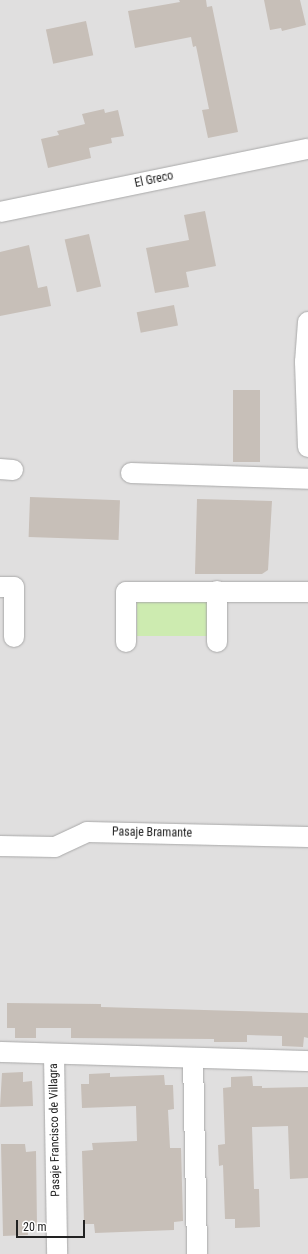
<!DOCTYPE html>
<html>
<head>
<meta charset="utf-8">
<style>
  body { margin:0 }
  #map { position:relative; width:308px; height:1254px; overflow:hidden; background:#f2efe9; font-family:"Roboto Condensed",sans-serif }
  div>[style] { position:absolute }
  .residential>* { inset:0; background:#e0dfdf; transform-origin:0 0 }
  .grass>* { inset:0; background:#cdebb0; transform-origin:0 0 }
  .building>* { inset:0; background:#c7bfb8; transform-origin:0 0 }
  .roads { filter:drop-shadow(0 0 1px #a9a9a9) drop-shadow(0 0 1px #a9a9a9) }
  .minor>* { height:20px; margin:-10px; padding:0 10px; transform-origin:10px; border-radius:10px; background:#fff }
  span { translate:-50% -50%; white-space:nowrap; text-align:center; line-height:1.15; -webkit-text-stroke:3.5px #fff; paint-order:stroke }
  .street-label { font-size:12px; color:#222 }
  .scale { position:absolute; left:16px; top:1220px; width:69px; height:18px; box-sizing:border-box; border:2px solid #222; border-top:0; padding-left:5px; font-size:12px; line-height:14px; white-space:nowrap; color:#222; -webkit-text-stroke:3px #fff; paint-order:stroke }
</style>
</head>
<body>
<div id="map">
  <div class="residential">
    <div style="left:0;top:0;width:308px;height:1254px"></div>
  </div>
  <div class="grass">
    <div style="left:207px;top:597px;width:39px;height:70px;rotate:90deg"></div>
  </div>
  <div class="building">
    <div style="clip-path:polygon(179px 0,206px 0,207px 7px,212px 6px,238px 132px,208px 138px,202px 110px,209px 109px,196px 46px,193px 47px,191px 37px,135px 48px,128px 11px,180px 2px)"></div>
    <div style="clip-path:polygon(264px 0,300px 0,306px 25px,282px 31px,281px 28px,270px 30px)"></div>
    <div style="left:86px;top:21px;width:35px;height:41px;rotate:78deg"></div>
    <div style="clip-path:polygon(104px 109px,105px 113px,118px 110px,124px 136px,111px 138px,112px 143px,89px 148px,91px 158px,48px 168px,41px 139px,59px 135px,57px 131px,85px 124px,82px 114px)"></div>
    <div style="clip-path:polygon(205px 211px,216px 266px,186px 272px,189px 287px,155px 293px,146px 248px,189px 240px,184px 215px)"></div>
    <div style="left:89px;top:234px;width:54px;height:25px;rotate:77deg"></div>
    <div style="clip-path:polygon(29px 245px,38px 288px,47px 286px,51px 306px,0 316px,0 252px)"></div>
    <div style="left:174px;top:305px;width:21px;height:38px;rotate:79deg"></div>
    <div style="left:233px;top:390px;width:27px;height:72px"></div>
    <div style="left:30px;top:497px;width:90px;height:40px;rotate:2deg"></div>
    <div style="clip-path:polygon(197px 499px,272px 501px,268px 570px,262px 574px,195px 574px)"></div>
    <div style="clip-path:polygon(7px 1003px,101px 1004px,101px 1007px,308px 1013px,308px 1038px,304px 1037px,303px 1047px,282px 1046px,282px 1036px,247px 1035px,247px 1042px,214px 1042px,214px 1039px,71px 1038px,71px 1028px,36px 1028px,36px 1038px,15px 1038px,15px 1028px,7px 1028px)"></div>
    <div style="clip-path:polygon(23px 1072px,23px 1082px,32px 1081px,33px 1106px,0 1107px,2px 1073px)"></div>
    <div style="clip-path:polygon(110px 1073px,110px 1077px,164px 1075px,165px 1085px,173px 1085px,174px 1109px,168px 1110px,170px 1148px,181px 1148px,183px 1221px,174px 1222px,174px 1230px,95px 1233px,94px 1224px,84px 1224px,82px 1151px,93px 1150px,92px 1143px,137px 1141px,136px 1106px,82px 1108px,81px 1084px,89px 1084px,89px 1074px)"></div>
    <div style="clip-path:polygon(252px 1076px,253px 1086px,262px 1086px,262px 1088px,308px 1087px,308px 1178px,290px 1179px,288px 1126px,252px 1127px,254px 1189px,259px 1189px,260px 1227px,235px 1228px,235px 1219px,225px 1219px,223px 1165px,219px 1166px,218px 1145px,225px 1144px,223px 1088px,231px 1087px,231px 1077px)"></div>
    <div style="clip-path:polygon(1px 1144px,25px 1144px,26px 1152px,36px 1151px,37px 1226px,28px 1226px,28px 1235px,3px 1236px)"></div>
  </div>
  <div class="roads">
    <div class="minor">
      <div style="left:0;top:212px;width:314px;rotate:-11.6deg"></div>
      <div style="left:308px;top:322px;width:40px;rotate:94.3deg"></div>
      <div style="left:305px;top:362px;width:85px;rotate:88deg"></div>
      <div style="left:0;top:469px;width:13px;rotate:4deg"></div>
      <div style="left:131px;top:473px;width:177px;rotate:1.9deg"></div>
      <div style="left:0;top:587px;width:14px"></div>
      <div style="left:14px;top:587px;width:50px;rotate:90deg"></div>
      <div style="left:217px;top:591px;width:51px;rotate:90deg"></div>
      <div style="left:126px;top:642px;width:50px;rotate:-90deg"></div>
      <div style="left:126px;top:592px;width:182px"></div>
      <div style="left:0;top:846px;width:55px;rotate:1deg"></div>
      <div style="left:55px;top:847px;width:35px;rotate:-25deg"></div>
      <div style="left:87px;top:832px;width:221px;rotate:1.3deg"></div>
      <div style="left:0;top:1052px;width:308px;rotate:1.7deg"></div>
      <div style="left:54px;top:1054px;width:200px;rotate:89.1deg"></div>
      <div style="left:193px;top:1058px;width:196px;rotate:88.8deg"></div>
    </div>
  </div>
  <div class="street-label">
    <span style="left:154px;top:180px;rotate:-12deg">El Greco</span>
    <span style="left:152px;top:833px;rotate:1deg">Pasaje Bramante</span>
    <span style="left:55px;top:1130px;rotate:-91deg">Pasaje Francisco de Villagra</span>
  </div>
  <div class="scale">20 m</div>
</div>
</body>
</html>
